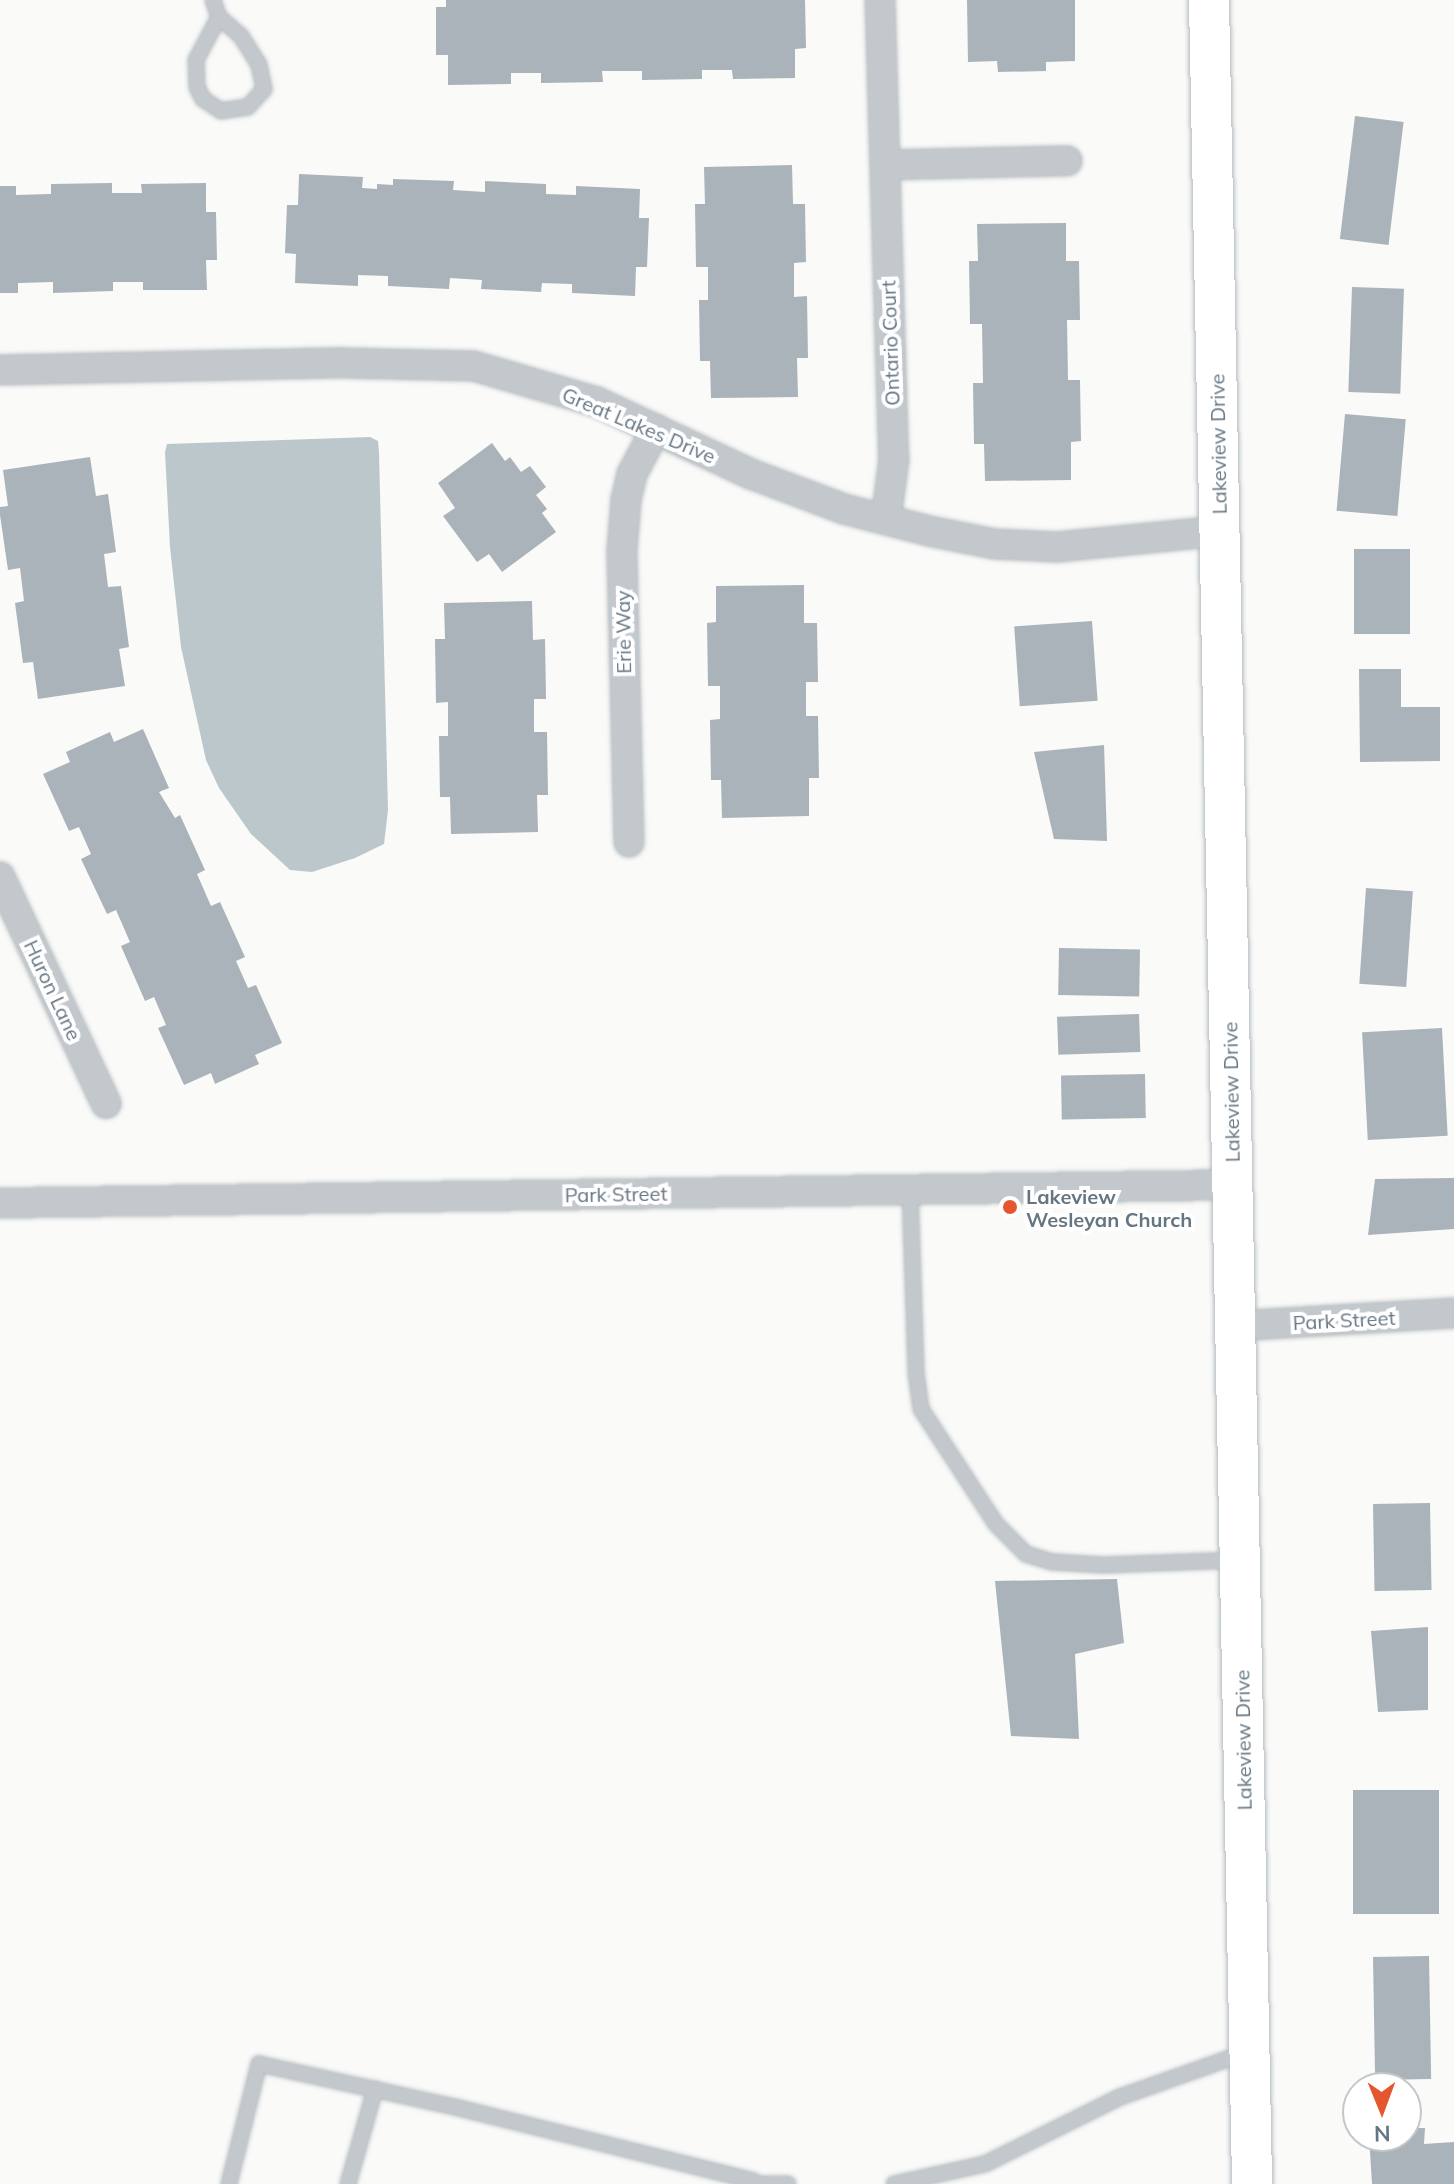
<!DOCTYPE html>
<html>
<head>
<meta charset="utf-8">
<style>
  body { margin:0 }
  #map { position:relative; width:1454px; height:2184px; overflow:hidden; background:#fafaf8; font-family:Mulish,sans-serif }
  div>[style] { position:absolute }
  .water>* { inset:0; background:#bbc7cb }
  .building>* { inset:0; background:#aab3b9; transform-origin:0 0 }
  .roads { filter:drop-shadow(0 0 2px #b3babf) drop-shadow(0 0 2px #b3babf) }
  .lane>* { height:14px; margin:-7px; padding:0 7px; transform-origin:7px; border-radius:7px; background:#c3c8cc }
  .street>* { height:28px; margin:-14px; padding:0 14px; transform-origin:14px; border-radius:14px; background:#c3c8cc }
  .secondary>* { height:40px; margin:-20px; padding:0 20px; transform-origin:20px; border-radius:20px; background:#fff }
  .dots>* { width:22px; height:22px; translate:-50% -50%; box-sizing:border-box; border:4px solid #fff; border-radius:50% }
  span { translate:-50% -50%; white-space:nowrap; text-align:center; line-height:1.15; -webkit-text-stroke:8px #fff; paint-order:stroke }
  .street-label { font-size:20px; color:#657683 }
  .poi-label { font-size:20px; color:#657683; font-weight:700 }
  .left { translate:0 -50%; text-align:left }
  .north { position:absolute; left:1342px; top:2072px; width:80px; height:80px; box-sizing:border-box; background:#fff; border:2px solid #c1c8cd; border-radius:50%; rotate:179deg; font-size:22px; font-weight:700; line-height:32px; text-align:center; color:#657683 }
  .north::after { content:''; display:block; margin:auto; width:28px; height:36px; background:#e4572e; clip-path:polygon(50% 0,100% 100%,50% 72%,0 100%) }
</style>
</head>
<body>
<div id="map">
  <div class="water">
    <div style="clip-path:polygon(370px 437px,378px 441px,379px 453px,388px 810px,384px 844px,355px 858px,312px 872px,290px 870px,251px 834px,219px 788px,206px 760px,181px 647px,170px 547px,165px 452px,167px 444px)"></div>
  </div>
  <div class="building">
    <div style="clip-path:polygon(446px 0,805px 0,806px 48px,795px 49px,795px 78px,733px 79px,732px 70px,702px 70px,702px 79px,642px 80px,642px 71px,602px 71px,603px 82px,541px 83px,541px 73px,511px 73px,511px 84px,448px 85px,448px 55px,436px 55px,436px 7px,446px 7px)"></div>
    <div style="clip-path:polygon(967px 0,1075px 0,1075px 61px,1046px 62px,1046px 71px,998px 72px,997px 61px,968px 62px)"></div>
    <div style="left:1355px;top:116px;width:49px;height:124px;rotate:7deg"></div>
    <div style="clip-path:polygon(792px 165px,793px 204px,805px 204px,806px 262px,794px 263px,794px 297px,807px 296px,808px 358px,797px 358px,798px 397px,711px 398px,710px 361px,700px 361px,699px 300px,708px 300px,708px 267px,696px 267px,695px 204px,705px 204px,704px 167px)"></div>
    <div style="clip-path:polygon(299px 174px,363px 177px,362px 188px,377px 189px,377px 184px,393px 185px,393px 179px,454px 181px,453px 190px,485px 192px,485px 181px,546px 184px,546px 194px,576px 195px,576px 186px,640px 189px,639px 218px,649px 218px,647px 267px,636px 267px,635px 296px,572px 293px,572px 284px,542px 283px,541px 292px,481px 289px,482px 280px,450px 278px,449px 289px,388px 286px,388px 276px,358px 275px,358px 286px,295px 283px,296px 254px,285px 253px,287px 205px,298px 205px)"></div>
    <div style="clip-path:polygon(112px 183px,112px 193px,142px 193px,141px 184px,206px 183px,206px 212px,216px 212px,217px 260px,206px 260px,207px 290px,143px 290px,143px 282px,113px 282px,113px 291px,53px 293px,53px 282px,18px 283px,18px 293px,0 293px,0 186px,16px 186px,16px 195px,51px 194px,51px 184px)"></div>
    <div style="clip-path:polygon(1066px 223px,1066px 261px,1079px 261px,1080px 320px,1067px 320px,1068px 380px,1080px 380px,1081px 441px,1071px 442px,1071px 480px,985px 481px,984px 444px,974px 444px,973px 383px,983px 383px,982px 324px,970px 324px,969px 261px,978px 261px,977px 224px)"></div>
    <div style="left:1352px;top:287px;width:52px;height:105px;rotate:2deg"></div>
    <div style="left:1345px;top:414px;width:61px;height:97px;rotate:5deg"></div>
    <div style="clip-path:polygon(492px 443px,505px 461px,510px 457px,521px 472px,530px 466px,546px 487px,536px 495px,547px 509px,542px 513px,556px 532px,502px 572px,489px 554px,477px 562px,443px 516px,455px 508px,438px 483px)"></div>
    <div style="clip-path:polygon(90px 457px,96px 496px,108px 494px,116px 552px,104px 554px,108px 587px,121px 586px,129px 647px,119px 649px,125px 686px,38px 699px,33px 662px,23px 663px,15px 603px,24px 601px,20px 568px,8px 570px,0 515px,0 507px,8px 506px,3px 470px)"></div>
    <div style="left:1354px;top:549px;width:56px;height:85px"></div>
    <div style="clip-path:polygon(804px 585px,804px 623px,817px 623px,818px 682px,806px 682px,806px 716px,818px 716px,819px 778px,809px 778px,809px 816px,722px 818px,721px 780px,711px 780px,710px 720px,720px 719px,720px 686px,708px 686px,707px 623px,716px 622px,716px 586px)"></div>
    <div style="clip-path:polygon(532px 601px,533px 640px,545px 639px,546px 699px,534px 699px,534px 732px,547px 732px,548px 795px,537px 795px,538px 832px,451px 834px,450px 797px,440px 797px,439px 736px,448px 736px,448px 702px,436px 703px,435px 639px,445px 639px,444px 603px)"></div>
    <div style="left:1092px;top:621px;width:80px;height:78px;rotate:86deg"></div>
    <div style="clip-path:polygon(1359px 669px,1401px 669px,1401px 707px,1440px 707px,1440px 761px,1360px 762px)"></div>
    <div style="clip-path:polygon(143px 729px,169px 788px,159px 792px,175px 818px,180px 815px,205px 870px,197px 874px,211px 906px,220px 902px,245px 957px,236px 961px,248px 988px,256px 985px,282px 1043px,255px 1055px,259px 1064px,215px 1084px,211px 1073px,184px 1085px,158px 1028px,166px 1025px,154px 997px,145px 1001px,121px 946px,130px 942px,116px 910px,107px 914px,81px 859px,91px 854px,79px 827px,69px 831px,43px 774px,70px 762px,66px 752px,110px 732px,114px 742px)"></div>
    <div style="clip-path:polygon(1104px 745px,1107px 841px,1054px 839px,1034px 752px)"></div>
    <div style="left:1366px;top:888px;width:47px;height:96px;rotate:4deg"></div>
    <div style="left:1059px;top:948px;width:81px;height:47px;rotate:1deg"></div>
    <div style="left:1139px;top:1014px;width:38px;height:82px;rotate:88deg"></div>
    <div style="left:1442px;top:1028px;width:108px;height:80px;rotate:87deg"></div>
    <div style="left:1145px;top:1074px;width:44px;height:84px;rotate:89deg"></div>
    <div style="clip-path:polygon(1454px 1178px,1454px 1229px,1368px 1235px,1375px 1179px)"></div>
    <div style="left:1430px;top:1503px;width:87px;height:57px;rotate:89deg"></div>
    <div style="clip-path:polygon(1117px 1579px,1124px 1643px,1075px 1654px,1079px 1739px,1011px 1736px,995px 1581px)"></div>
    <div style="clip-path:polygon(1428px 1627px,1428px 1710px,1378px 1712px,1371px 1631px)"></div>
    <div style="left:1353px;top:1790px;width:86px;height:124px"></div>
    <div style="left:1429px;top:1956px;width:123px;height:56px;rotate:89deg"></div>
    <div style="clip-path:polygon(1406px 2128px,1425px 2128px,1424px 2144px,1454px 2142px,1454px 2184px,1372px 2184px,1369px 2136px,1406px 2136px)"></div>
  </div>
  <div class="roads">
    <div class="lane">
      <div style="left:213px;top:0;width:18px;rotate:71deg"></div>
      <div style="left:219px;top:17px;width:29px;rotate:41deg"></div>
      <div style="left:241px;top:36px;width:34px;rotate:58deg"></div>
      <div style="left:259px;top:65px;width:25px;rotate:78deg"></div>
      <div style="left:264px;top:89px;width:24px;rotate:132deg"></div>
      <div style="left:248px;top:107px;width:27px;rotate:172deg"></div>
      <div style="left:221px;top:111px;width:22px;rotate:-146deg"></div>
      <div style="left:203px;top:99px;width:13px;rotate:-117deg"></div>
      <div style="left:197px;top:87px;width:27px;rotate:-92deg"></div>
      <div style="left:196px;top:60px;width:49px;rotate:-61.9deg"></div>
      <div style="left:910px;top:1189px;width:184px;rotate:88.1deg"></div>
      <div style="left:916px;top:1373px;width:36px;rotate:82deg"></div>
      <div style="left:921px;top:1409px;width:137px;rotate:56.9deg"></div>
      <div style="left:996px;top:1524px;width:42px;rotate:45deg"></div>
      <div style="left:1026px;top:1554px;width:28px;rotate:17deg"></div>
      <div style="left:1053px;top:1562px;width:50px;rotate:3.4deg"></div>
      <div style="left:1103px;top:1565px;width:136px;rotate:-2.1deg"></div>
      <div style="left:229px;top:2184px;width:124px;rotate:-76deg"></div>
      <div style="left:259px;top:2064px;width:205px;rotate:12.4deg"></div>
      <div style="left:459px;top:2108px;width:304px;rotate:13.9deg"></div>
      <div style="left:348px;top:2184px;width:99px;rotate:-74.1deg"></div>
      <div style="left:753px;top:2184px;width:35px"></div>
      <div style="left:894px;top:2184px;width:93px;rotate:-12.4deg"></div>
      <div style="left:985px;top:2164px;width:151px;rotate:-26.4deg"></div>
      <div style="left:1120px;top:2097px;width:135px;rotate:-19.5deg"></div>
    </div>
    <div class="street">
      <div style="left:880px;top:0;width:459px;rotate:88.3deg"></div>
      <div style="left:894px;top:459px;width:61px;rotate:97.6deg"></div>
      <div style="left:885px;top:165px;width:182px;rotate:-1.3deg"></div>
      <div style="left:0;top:370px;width:343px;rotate:-1.2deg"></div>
      <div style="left:343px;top:363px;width:131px;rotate:1.3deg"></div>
      <div style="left:474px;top:366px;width:128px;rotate:16.3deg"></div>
      <div style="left:597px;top:402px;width:170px;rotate:25.1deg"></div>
      <div style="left:751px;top:474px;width:99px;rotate:20.6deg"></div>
      <div style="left:844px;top:509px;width:88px;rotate:14.5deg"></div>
      <div style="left:929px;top:531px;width:67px;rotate:11.1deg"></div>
      <div style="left:995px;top:544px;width:62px;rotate:2.8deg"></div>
      <div style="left:1057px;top:547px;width:164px;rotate:-5.6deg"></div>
      <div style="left:629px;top:842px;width:292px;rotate:-91.4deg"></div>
      <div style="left:622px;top:550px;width:50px;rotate:-85.4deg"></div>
      <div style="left:626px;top:500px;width:27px;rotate:-77deg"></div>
      <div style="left:632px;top:474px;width:51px;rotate:-61.9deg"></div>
      <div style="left:0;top:877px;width:250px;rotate:64.9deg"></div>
      <div style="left:0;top:1203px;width:1232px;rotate:-0.84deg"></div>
      <div style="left:1235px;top:1326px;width:219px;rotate:-3.4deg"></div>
    </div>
    <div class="secondary">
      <div style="left:1209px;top:0;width:2184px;rotate:88.87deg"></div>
    </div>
  </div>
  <div class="dots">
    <div style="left:1010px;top:1207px;background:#e4572e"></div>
  </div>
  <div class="street-label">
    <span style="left:890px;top:343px;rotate:-92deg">Ontario Court</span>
    <span style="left:639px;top:425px;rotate:23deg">Great Lakes Drive</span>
    <span style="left:1218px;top:444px;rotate:-91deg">Lakeview Drive</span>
    <span style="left:623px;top:632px;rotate:-91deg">Erie Way</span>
    <span style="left:53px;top:990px;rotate:65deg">Huron Lane</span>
    <span style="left:1231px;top:1092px;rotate:-91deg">Lakeview Drive</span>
    <span style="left:616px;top:1194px;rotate:-1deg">Park Street</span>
    <span style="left:1344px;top:1320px;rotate:-3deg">Park Street</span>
    <span style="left:1243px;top:1740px;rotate:-91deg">Lakeview Drive</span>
  </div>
  <div class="poi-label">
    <span class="left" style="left:1026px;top:1208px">Lakeview<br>Wesleyan Church</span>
  </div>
  <div class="north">N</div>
</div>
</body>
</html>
